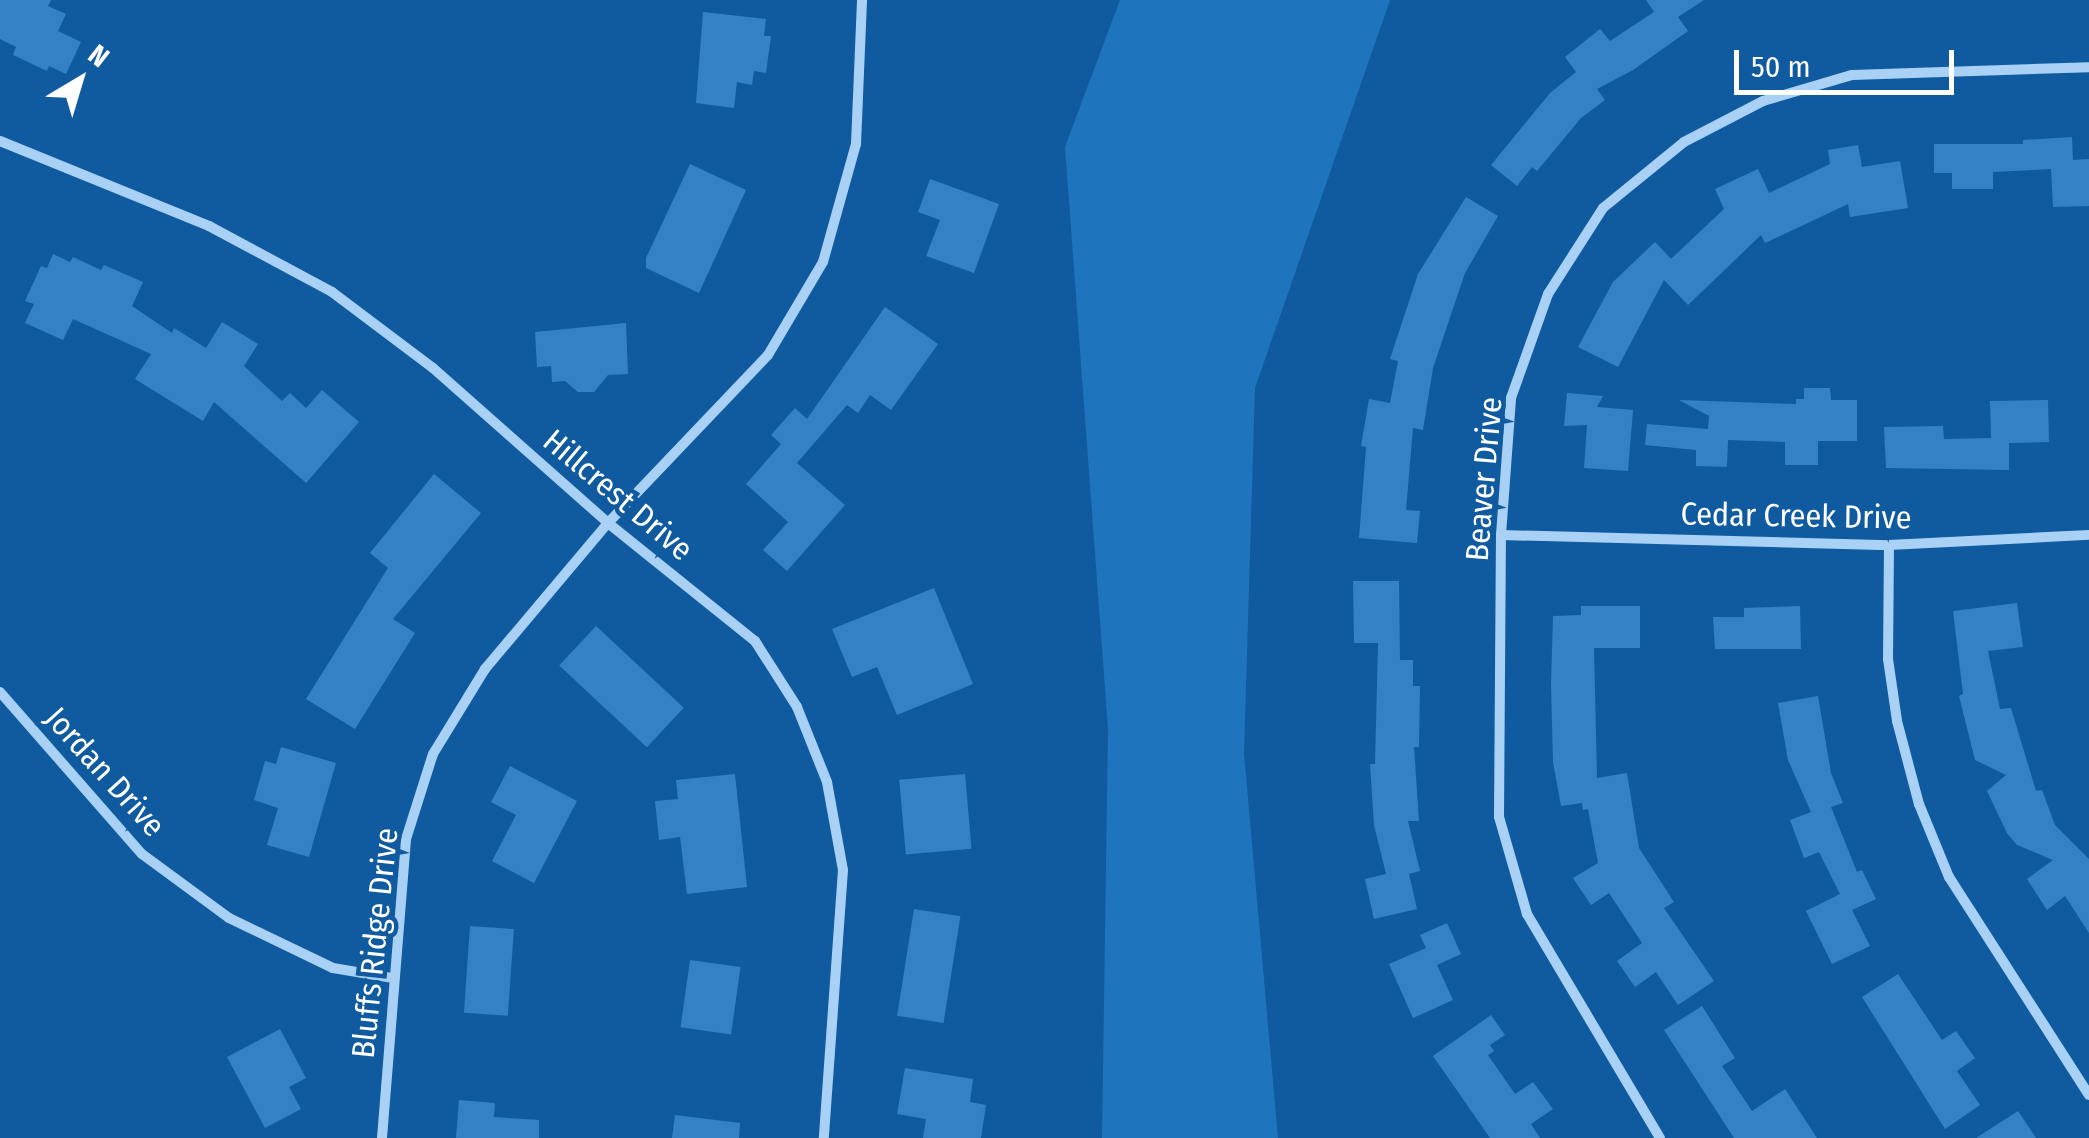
<!DOCTYPE html>
<html>
<head>
<meta charset="utf-8">
<style>
  body { margin:0 }
  #map { position:relative; width:2089px; height:1138px; overflow:hidden; background:#105ba0; font-family:"Fira Sans Condensed",sans-serif }
  div>[style] { position:absolute }
  .green>* { inset:0; background:#1f74be }
  .building>* { inset:0; background:#3482c5; transform-origin:0 0 }
  .minor>* { height:10px; margin:-5px; padding:0 5px; transform-origin:5px; border-radius:5px; background:#a8d1f5 }
  span { translate:-50% -50%; white-space:nowrap; text-align:center; line-height:1.15; -webkit-text-stroke:9px #105ba0; paint-order:stroke }
  .street-label { font-size:32px; color:#fff }
  .north { position:absolute; left:30px; top:30px; width:100px; height:100px; -webkit-text-stroke:8px #105ba0; paint-order:stroke; rotate:38deg; font-size:28px; font-weight:700; line-height:40px; text-align:center; color:#fff }
  .north::after { content:''; display:block; margin:auto; width:35px; height:45px; background:#fff; clip-path:polygon(50% 0,100% 100%,50% 72%,0 100%) }
  .scale { position:absolute; left:1734px; top:50px; width:220px; height:45px; box-sizing:border-box; border:5px solid #fff; border-top:0; padding-left:12px; font-size:30px; line-height:35px; white-space:nowrap; color:#fff; -webkit-text-stroke:8px #105ba0; paint-order:stroke }
</style>
</head>
<body>
<div id="map">
  <div class="green">
    <div style="clip-path:polygon(1120px 0,1390px 0,1255px 388px,1244px 753px,1278px 1138px,1102px 1138px,1108px 729px,1065px 147px)"></div>
  </div>
  <div class="building">
    <div style="clip-path:polygon(0 0,51px 0,48px 6px,66px 14px,58px 31px,81px 42px,66px 74px,49px 66px,47px 71px,13px 55px,16px 47px,0 39px)"></div>
    <div style="clip-path:polygon(1646px 0,1704px 0,1678px 17px,1688px 31px,1633px 70px,1597px 89px,1605px 100px,1581px 118px,1537px 171px,1532px 167px,1517px 186px,1491px 165px,1550px 93px,1576px 72px,1565px 57px,1600px 29px,1610px 41px,1654px 12px)"></div>
    <div style="clip-path:polygon(703px 12px,766px 19px,764px 36px,771px 36px,766px 73px,754px 71px,752px 85px,737px 82px,734px 108px,696px 103px)"></div>
    <div style="clip-path:polygon(2072px 137px,2073px 160px,2089px 159px,2089px 206px,2053px 207px,2051px 169px,1993px 172px,1993px 189px,1952px 189px,1952px 173px,1934px 173px,1934px 144px,2023px 144px,2023px 140px)"></div>
    <div style="clip-path:polygon(1858px 145px,1862px 167px,1900px 161px,1908px 208px,1850px 217px,1848px 204px,1765px 243px,1761px 235px,1688px 305px,1664px 280px,1618px 367px,1578px 347px,1613px 282px,1655px 242px,1671px 259px,1724px 209px,1715px 189px,1758px 169px,1769px 193px,1830px 164px,1828px 150px)"></div>
    <div style="clip-path:polygon(690px 164px,746px 190px,699px 293px,646px 268px,646px 258px)"></div>
    <div style="clip-path:polygon(930px 179px,999px 204px,974px 273px,926px 256px,940px 220px,918px 212px)"></div>
    <div style="clip-path:polygon(1466px 197px,1498px 216px,1465px 273px,1433px 368px,1423px 430px,1413px 428px,1406px 510px,1420px 511px,1417px 543px,1359px 538px,1366px 447px,1361px 446px,1369px 399px,1390px 403px,1398px 361px,1390px 359px,1418px 274px)"></div>
    <div style="clip-path:polygon(53px 254px,70px 262px,73px 257px,101px 270px,104px 265px,143px 282px,132px 306px,172px 333px,174px 328px,206px 348px,222px 322px,258px 344px,244px 366px,282px 401px,290px 393px,306px 408px,322px 390px,359px 422px,306px 483px,214px 402px,203px 421px,135px 379px,151px 354px,73px 319px,63px 340px,25px 323px,34px 304px,25px 301px,41px 266px,47px 268px)"></div>
    <div style="clip-path:polygon(885px 307px,938px 344px,891px 410px,870px 395px,858px 413px,847px 405px,797px 463px,845px 505px,787px 571px,763px 550px,788px 522px,746px 484px,781px 444px,771px 435px,795px 408px,807px 419px)"></div>
    <div style="clip-path:polygon(626px 323px,628px 374px,608px 375px,594px 392px,578px 392px,565px 381px,552px 382px,551px 366px,537px 367px,535px 332px)"></div>
    <div style="clip-path:polygon(1804px 388px,1830px 388px,1831px 400px,1857px 400px,1857px 441px,1818px 441px,1818px 465px,1785px 465px,1785px 442px,1728px 440px,1727px 467px,1696px 466px,1696px 450px,1645px 445px,1647px 424px,1708px 429px,1709px 416px,1679px 400px,1796px 404px,1796px 399px,1804px 399px)"></div>
    <div style="clip-path:polygon(1567px 393px,1603px 396px,1597px 407px,1633px 410px,1628px 471px,1584px 468px,1587px 425px,1564px 426px)"></div>
    <div style="clip-path:polygon(2048px 400px,2049px 442px,2009px 443px,2009px 470px,1886px 468px,1884px 427px,1943px 426px,1944px 439px,1991px 438px,1990px 401px)"></div>
    <div style="clip-path:polygon(434px 474px,481px 513px,393px 619px,415px 633px,355px 729px,306px 699px,388px 568px,370px 553px)"></div>
    <div style="clip-path:polygon(1353px 581px,1399px 581px,1400px 660px,1413px 660px,1413px 686px,1420px 686px,1419px 747px,1414px 747px,1419px 821px,1408px 821px,1420px 871px,1409px 874px,1417px 909px,1374px 919px,1365px 879px,1386px 874px,1374px 825px,1370px 764px,1375px 764px,1378px 643px,1354px 643px)"></div>
    <div style="clip-path:polygon(934px 588px,973px 684px,897px 715px,877px 667px,852px 677px,832px 629px)"></div>
    <div style="clip-path:polygon(2017px 603px,2023px 647px,1988px 651px,2000px 709px,2011px 708px,2036px 791px,2042px 790px,2055px 825px,2089px 859px,2089px 933px,2065px 896px,2047px 910px,2027px 879px,2053px 860px,2017px 845px,2007px 833px,1987px 791px,2006px 775px,1975px 760px,1959px 696px,1963px 694px,1953px 611px)"></div>
    <div style="clip-path:polygon(1581px 606px,1640px 606px,1640px 648px,1594px 648px,1597px 778px,1627px 773px,1639px 848px,1674px 902px,1664px 908px,1714px 981px,1678px 1005px,1656px 972px,1635px 987px,1617px 961px,1642px 943px,1609px 893px,1591px 905px,1573px 878px,1598px 863px,1588px 809px,1583px 810px,1582px 803px,1561px 806px,1553px 762px,1551px 684px,1553px 616px,1581px 615px)"></div>
    <div style="clip-path:polygon(1800px 606px,1801px 649px,1715px 649px,1713px 617px,1744px 617px,1744px 608px)"></div>
    <div style="left:596px;top:626px;width:120px;height:54px;rotate:43deg"></div>
    <div style="clip-path:polygon(1818px 696px,1831px 773px,1843px 803px,1831px 807px,1857px 872px,1862px 870px,1876px 899px,1852px 910px,1870px 946px,1832px 964px,1806px 911px,1840px 894px,1819px 852px,1804px 858px,1790px 820px,1811px 812px,1788px 760px,1778px 703px)"></div>
    <div style="clip-path:polygon(281px 747px,336px 763px,309px 857px,267px 845px,278px 808px,254px 800px,265px 761px,276px 764px)"></div>
    <div style="clip-path:polygon(510px 766px,577px 801px,534px 883px,492px 861px,516px 815px,491px 802px)"></div>
    <div style="clip-path:polygon(735px 774px,747px 887px,687px 894px,680px 837px,659px 840px,655px 801px,678px 799px,676px 780px)"></div>
    <div style="left:965px;top:774px;width:75px;height:66px;rotate:85deg"></div>
    <div style="left:914px;top:909px;width:47px;height:108px;rotate:9deg"></div>
    <div style="clip-path:polygon(1447px 923px,1461px 954px,1437px 965px,1453px 1000px,1413px 1018px,1389px 964px,1426px 948px,1420px 935px)"></div>
    <div style="left:470px;top:926px;width:44px;height:87px;rotate:4deg"></div>
    <div style="left:690px;top:960px;width:51px;height:68px;rotate:8deg"></div>
    <div style="clip-path:polygon(1898px 974px,1942px 1040px,1956px 1031px,1975px 1058px,1957px 1071px,1980px 1105px,1945px 1129px,1862px 997px)"></div>
    <div style="clip-path:polygon(1702px 1006px,1735px 1058px,1722px 1066px,1752px 1111px,1785px 1089px,1817px 1138px,1734px 1138px,1664px 1030px)"></div>
    <div style="clip-path:polygon(1491px 1015px,1505px 1035px,1490px 1045px,1494px 1051px,1488px 1055px,1515px 1094px,1533px 1082px,1553px 1109px,1531px 1124px,1540px 1138px,1490px 1138px,1433px 1056px)"></div>
    <div style="clip-path:polygon(280px 1029px,306px 1078px,289px 1087px,301px 1109px,265px 1128px,227px 1057px)"></div>
    <div style="clip-path:polygon(905px 1068px,973px 1079px,970px 1102px,986px 1105px,981px 1138px,923px 1138px,926px 1119px,897px 1114px)"></div>
    <div style="clip-path:polygon(459px 1100px,495px 1103px,494px 1117px,539px 1120px,539px 1138px,456px 1138px)"></div>
    <div style="clip-path:polygon(2018px 1111px,2036px 1138px,1976px 1138px)"></div>
    <div style="clip-path:polygon(675px 1115px,740px 1123px,739px 1138px,672px 1138px)"></div>
  </div>
  <div class="minor">
    <div style="left:0;top:141px;width:226px;rotate:22.1deg"></div>
    <div style="left:209px;top:226px;width:140px;rotate:28.2deg"></div>
    <div style="left:332px;top:292px;width:126px;rotate:37deg"></div>
    <div style="left:433px;top:368px;width:234px;rotate:41.5deg"></div>
    <div style="left:608px;top:523px;width:189px;rotate:38.8deg"></div>
    <div style="left:755px;top:641px;width:78px;rotate:57.5deg"></div>
    <div style="left:797px;top:707px;width:81px;rotate:68.2deg"></div>
    <div style="left:827px;top:782px;width:89px;rotate:79.7deg"></div>
    <div style="left:843px;top:870px;width:269px;rotate:94.1deg"></div>
    <div style="left:1501px;top:535px;width:388px;rotate:1.5deg"></div>
    <div style="left:1889px;top:545px;width:200px;rotate:-2.9deg"></div>
    <div style="left:1889px;top:545px;width:114px;rotate:90.5deg"></div>
    <div style="left:1888px;top:659px;width:63px;rotate:81.7deg"></div>
    <div style="left:1897px;top:721px;width:86px;rotate:75.2deg"></div>
    <div style="left:1919px;top:804px;width:79px;rotate:67.7deg"></div>
    <div style="left:1949px;top:877px;width:259px;rotate:57.3deg"></div>
    <div style="left:0;top:692px;width:215px;rotate:48.8deg"></div>
    <div style="left:142px;top:854px;width:108px;rotate:36.3deg"></div>
    <div style="left:229px;top:918px;width:115px;rotate:25.7deg"></div>
    <div style="left:333px;top:968px;width:61px;rotate:9.5deg"></div>
    <div style="left:382px;top:1138px;width:300px;rotate:-85.4deg"></div>
    <div style="left:406px;top:839px;width:89px;rotate:-72.4deg"></div>
    <div style="left:433px;top:754px;width:100px;rotate:-58.5deg"></div>
    <div style="left:485px;top:669px;width:191px;rotate:-49.9deg"></div>
    <div style="left:608px;top:523px;width:232px;rotate:-46.4deg"></div>
    <div style="left:768px;top:355px;width:108px;rotate:-59.4deg"></div>
    <div style="left:823px;top:262px;width:123px;rotate:-74.4deg"></div>
    <div style="left:856px;top:144px;width:144px;rotate:-87.6deg"></div>
    <div style="left:1660px;top:1138px;width:261px;rotate:-120.7deg"></div>
    <div style="left:1527px;top:914px;width:101px;rotate:-106.1deg"></div>
    <div style="left:1499px;top:817px;width:282px;rotate:-89.6deg"></div>
    <div style="left:1501px;top:535px;width:137px;rotate:-85.8deg"></div>
    <div style="left:1511px;top:398px;width:110px;rotate:-70.4deg"></div>
    <div style="left:1548px;top:294px;width:102px;rotate:-57.4deg"></div>
    <div style="left:1603px;top:208px;width:104px;rotate:-39.2deg"></div>
    <div style="left:1684px;top:142px;width:89px;rotate:-27.4deg"></div>
    <div style="left:1763px;top:101px;width:93px;rotate:-16.3deg"></div>
    <div style="left:1852px;top:75px;width:237px;rotate:-1.9deg"></div>
  </div>
  <div class="street-label">
    <span style="left:1484px;top:479px;rotate:-85deg">Beaver Drive</span>
    <span style="left:618px;top:495px;rotate:40deg">Hillcrest Drive</span>
    <span style="left:1796px;top:516px;rotate:1deg">Cedar Creek Drive</span>
    <span style="left:105px;top:772px;rotate:48deg">Jordan Drive</span>
    <span style="left:375px;top:943px;rotate:-84deg">Bluffs Ridge Drive</span>
  </div>
  <div class="north">N</div>
  <div class="scale">50 m</div>
</div>
</body>
</html>
